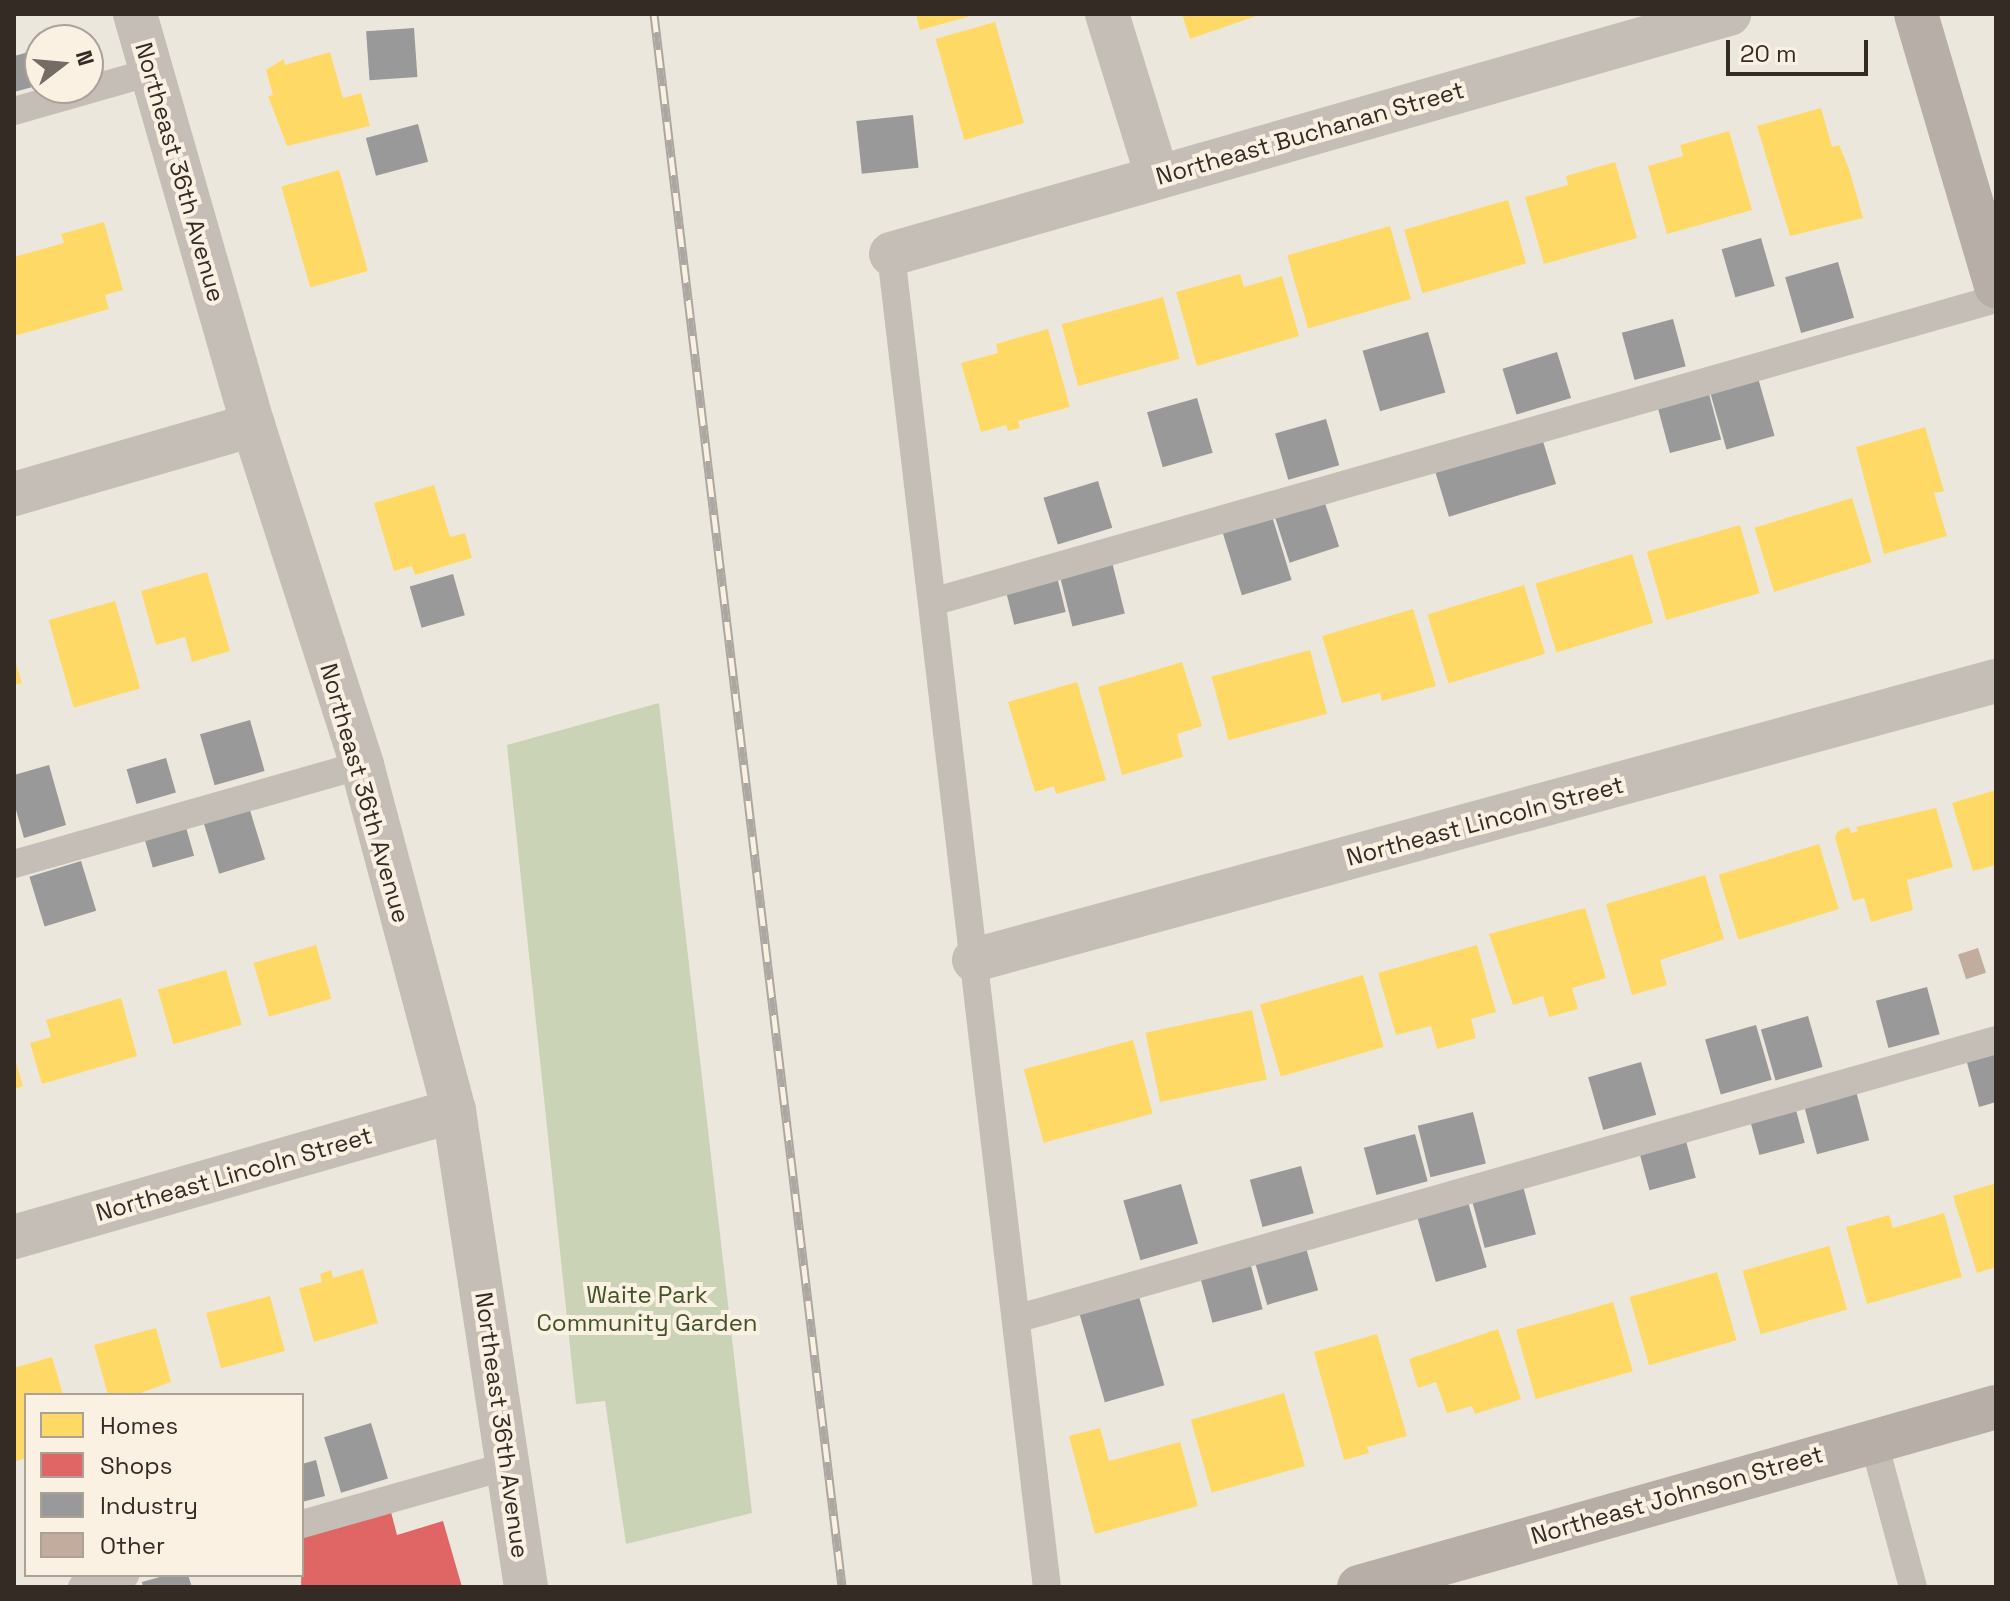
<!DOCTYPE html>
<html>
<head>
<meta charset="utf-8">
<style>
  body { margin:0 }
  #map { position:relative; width:2010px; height:1601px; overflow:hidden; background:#ece7dd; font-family:"Space Grotesk",sans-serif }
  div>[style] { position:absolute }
  .green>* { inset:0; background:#cbd3b6 }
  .homes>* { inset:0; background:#ffd966; transform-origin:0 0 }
  .shops>* { inset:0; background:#e06666 }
  .industry>* { inset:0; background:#999; transform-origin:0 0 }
  .building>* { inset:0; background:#c1ac9e; transform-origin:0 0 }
  .lane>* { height:28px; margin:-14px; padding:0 14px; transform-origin:14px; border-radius:14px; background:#c5beb7 }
  .street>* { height:44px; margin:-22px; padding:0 22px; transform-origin:22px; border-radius:22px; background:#c5beb7 }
  .secondary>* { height:44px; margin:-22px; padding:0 22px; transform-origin:22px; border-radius:22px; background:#b6aea7 }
  .rail>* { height:9px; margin-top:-4.5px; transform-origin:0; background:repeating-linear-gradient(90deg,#faf1e3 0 18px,#aca7a1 0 36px); box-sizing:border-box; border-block:2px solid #aca7a1 }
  span { translate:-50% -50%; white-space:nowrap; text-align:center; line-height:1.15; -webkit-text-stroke:8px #faf1e3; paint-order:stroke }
  .street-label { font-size:24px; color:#352b25 }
  .park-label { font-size:24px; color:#415428 }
  .frame { position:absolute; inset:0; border:16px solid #352b25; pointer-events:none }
  .legend { position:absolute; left:24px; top:1393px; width:280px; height:184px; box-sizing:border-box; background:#faf1e3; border:2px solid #aba297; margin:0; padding:10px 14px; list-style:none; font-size:24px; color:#352b25 }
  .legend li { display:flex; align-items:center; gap:16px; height:40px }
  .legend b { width:40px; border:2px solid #aba297 }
  .north { position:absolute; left:24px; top:24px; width:80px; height:80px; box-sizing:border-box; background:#faf1e3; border:2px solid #aba297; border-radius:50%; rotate:74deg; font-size:22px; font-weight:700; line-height:32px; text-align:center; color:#352b25 }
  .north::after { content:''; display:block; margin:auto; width:28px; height:36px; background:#756d65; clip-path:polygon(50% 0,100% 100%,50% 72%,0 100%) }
  .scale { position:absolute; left:1726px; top:40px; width:142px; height:36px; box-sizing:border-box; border:4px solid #352b25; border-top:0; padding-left:10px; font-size:24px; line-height:28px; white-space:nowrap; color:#352b25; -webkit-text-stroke:6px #faf1e3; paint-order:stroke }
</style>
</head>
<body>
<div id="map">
  <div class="green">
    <div style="clip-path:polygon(659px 703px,752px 1513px,626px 1544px,605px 1401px,576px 1404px,507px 745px)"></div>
  </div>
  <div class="homes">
    <div style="clip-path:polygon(916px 14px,974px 14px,974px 15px,920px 30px)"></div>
    <div style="clip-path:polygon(1182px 14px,1259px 14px,1259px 15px,1190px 39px)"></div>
    <div style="left:995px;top:22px;width:105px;height:62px;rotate:74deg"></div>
    <div style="clip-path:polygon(330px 52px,343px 98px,361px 93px,370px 126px,287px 146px,268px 96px,273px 95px,266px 70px,284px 59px,285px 65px)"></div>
    <div style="clip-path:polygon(1821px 108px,1832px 147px,1839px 145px,1849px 169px,1863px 218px,1790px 236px,1757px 126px)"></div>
    <div style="clip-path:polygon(1729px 131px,1752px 210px,1667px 234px,1648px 166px,1683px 156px,1680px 145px)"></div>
    <div style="clip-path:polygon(1615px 162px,1637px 238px,1544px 264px,1525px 197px,1568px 185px,1566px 176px)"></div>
    <div style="left:339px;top:170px;width:105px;height:60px;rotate:74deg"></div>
    <div style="left:1508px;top:200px;width:66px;height:108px;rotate:74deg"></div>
    <div style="clip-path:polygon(104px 222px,123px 290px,105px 295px,109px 309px,14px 336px,14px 257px,64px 243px,61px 234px)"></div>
    <div style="left:1390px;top:226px;width:76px;height:107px;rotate:74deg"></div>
    <div style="clip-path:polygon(1240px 274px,1244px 287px,1282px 276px,1299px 336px,1197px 366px,1176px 292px)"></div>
    <div style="left:1163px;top:297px;width:64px;height:105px;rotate:75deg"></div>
    <div style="clip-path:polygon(1048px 329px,1070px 407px,1018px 421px,1020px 428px,1008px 431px,1006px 425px,981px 432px,961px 363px,998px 353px,996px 344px)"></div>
    <div style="clip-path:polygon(1925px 427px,1944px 491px,1934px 493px,1947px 536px,1884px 554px,1856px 447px)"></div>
    <div style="clip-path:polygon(434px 485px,450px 537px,465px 533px,472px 558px,415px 575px,412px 566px,394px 571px,374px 503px)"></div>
    <div style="left:1852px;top:498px;width:67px;height:102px;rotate:73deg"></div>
    <div style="left:1740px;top:525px;width:71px;height:97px;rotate:74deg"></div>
    <div style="left:1632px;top:554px;width:72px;height:101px;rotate:73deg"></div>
    <div style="clip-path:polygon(207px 572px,230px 651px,192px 662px,185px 637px,156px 645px,141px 591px)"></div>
    <div style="left:1524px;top:585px;width:72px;height:101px;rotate:73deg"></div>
    <div style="left:115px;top:601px;width:91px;height:69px;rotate:74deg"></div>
    <div style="clip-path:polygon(1413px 609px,1436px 686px,1382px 701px,1380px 693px,1342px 703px,1322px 636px)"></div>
    <div style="left:1310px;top:650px;width:66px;height:102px;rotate:75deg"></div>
    <div style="clip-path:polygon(14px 658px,22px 683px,14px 685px)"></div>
    <div style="clip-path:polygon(1182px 662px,1202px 726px,1177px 734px,1183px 757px,1122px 775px,1098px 687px)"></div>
    <div style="clip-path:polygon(1077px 682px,1106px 780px,1056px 794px,1054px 786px,1035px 792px,1008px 702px)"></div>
    <div style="clip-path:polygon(1996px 790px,1996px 865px,1973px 871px,1952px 803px)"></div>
    <div style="clip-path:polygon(1936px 808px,1953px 867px,1907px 880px,1913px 910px,1871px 922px,1864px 898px,1853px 901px,1835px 837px,1838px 831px,1849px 827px,1851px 833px,1858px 831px,1856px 827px)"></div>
    <div style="left:1819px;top:844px;width:68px;height:105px;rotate:73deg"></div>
    <div style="clip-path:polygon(1705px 875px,1724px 939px,1660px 960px,1667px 985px,1632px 995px,1606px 904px)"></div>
    <div style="clip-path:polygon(1585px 908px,1606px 978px,1572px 988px,1578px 1009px,1549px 1017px,1543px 996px,1513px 1005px,1489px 934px)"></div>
    <div style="left:316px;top:945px;width:56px;height:65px;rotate:74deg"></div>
    <div style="clip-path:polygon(1477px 945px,1496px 1012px,1471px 1019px,1476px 1038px,1437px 1049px,1431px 1026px,1396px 1035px,1378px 973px)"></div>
    <div style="left:226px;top:970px;width:57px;height:71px;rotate:74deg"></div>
    <div style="left:1363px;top:975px;width:75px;height:107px;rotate:74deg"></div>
    <div style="clip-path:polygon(121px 998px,137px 1056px,42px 1084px,30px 1043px,51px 1037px,46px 1020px)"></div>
    <div style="left:1252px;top:1010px;width:71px;height:109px;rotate:78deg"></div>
    <div style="left:1133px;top:1040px;width:76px;height:113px;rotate:75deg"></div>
    <div style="clip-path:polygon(14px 1056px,23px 1086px,14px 1089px)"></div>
    <div style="clip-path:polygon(1996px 1183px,1996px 1267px,1977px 1273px,1953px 1196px)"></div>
    <div style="clip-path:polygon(1944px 1213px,1962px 1277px,1867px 1304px,1846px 1227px,1889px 1215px,1893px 1228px)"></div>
    <div style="left:1829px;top:1246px;width:66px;height:90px;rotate:74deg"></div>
    <div style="clip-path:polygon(363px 1269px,378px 1323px,314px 1342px,299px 1288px,322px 1282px,320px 1274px,331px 1270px,333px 1278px)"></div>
    <div style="left:1717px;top:1272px;width:71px;height:91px;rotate:74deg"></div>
    <div style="left:270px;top:1296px;width:57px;height:66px;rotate:75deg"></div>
    <div style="left:1613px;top:1302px;width:72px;height:101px;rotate:74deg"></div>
    <div style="clip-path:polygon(156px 1328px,171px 1382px,135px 1395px,108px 1395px,94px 1345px)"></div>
    <div style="clip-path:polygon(1498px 1329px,1521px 1399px,1475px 1414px,1472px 1406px,1447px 1413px,1436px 1382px,1418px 1388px,1409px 1359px)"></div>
    <div style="clip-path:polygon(1377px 1334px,1407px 1436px,1367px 1447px,1369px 1453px,1344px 1460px,1314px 1352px)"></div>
    <div style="clip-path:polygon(52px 1357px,63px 1395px,26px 1395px,26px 1458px,14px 1462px,14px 1368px)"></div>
    <div style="left:1284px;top:1393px;width:76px;height:97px;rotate:74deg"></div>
    <div style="clip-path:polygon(1100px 1428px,1109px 1461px,1180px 1442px,1198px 1506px,1095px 1534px,1069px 1436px)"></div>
  </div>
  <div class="shops">
    <div style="clip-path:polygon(391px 1512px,397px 1535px,443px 1521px,462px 1587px,301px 1587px,302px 1538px)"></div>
  </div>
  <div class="industry">
    <div style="left:414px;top:28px;width:49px;height:48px;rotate:86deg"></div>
    <div style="clip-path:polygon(40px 49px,40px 85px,14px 92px,14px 56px)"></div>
    <div style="left:913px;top:115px;width:53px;height:57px;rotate:84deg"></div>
    <div style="left:418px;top:124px;width:39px;height:54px;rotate:75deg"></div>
    <div style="left:1761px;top:238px;width:50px;height:41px;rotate:74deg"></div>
    <div style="left:1838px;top:262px;width:58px;height:55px;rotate:74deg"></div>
    <div style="left:1673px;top:319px;width:49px;height:53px;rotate:75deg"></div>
    <div style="left:1428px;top:332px;width:63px;height:68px;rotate:74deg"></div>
    <div style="left:1557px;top:352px;width:48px;height:57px;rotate:73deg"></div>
    <div style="left:1758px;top:378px;width:60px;height:50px;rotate:74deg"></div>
    <div style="left:1709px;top:394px;width:47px;height:53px;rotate:75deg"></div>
    <div style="left:1197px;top:398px;width:57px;height:52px;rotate:74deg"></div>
    <div style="left:1326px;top:419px;width:48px;height:53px;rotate:74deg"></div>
    <div style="left:1542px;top:438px;width:48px;height:112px;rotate:73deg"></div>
    <div style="left:1098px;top:481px;width:49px;height:57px;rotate:73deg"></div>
    <div style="left:1324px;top:500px;width:49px;height:52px;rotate:72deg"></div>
    <div style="left:1272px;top:516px;width:67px;height:52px;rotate:73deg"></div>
    <div style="left:1112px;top:562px;width:53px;height:54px;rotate:76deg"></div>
    <div style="left:453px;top:574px;width:43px;height:45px;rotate:74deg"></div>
    <div style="left:1057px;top:577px;width:36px;height:53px;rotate:76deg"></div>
    <div style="left:250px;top:720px;width:53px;height:52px;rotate:74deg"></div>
    <div style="left:166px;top:758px;width:36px;height:41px;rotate:74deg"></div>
    <div style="clip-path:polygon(49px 765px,66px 825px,24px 838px,14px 803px,14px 775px)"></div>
    <div style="left:249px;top:807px;width:55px;height:48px;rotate:73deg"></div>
    <div style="left:185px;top:824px;width:33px;height:43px;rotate:74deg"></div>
    <div style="left:81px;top:861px;width:52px;height:54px;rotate:73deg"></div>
    <div style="left:1927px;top:987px;width:49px;height:53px;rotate:75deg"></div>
    <div style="left:1808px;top:1016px;width:53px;height:49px;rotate:74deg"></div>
    <div style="left:1756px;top:1025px;width:57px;height:53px;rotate:74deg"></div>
    <div style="clip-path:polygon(1996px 1050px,1996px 1102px,1979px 1107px,1966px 1059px)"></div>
    <div style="left:1641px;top:1062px;width:55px;height:55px;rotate:74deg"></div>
    <div style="left:1856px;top:1091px;width:51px;height:54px;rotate:75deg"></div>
    <div style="left:1796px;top:1110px;width:34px;height:47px;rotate:75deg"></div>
    <div style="left:1473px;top:1112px;width:53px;height:57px;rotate:76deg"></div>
    <div style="left:1415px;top:1134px;width:49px;height:53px;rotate:75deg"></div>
    <div style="left:1686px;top:1141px;width:38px;height:48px;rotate:75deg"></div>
    <div style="left:1301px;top:1166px;width:49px;height:53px;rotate:75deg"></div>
    <div style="left:1181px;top:1184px;width:62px;height:60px;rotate:74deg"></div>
    <div style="left:1523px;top:1186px;width:50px;height:53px;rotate:75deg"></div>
    <div style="left:1468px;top:1202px;width:68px;height:53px;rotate:74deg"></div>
    <div style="left:1306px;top:1248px;width:44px;height:53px;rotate:74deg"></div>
    <div style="left:1250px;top:1262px;width:49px;height:52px;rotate:75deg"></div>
    <div style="left:1138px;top:1293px;width:96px;height:62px;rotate:74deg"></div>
    <div style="left:371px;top:1423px;width:58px;height:49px;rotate:73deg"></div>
    <div style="clip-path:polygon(316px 1460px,325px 1496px,302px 1502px,302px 1464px)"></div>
    <div style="clip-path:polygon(167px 1575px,188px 1575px,192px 1587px,143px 1587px,142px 1582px)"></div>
  </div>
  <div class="building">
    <div style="left:1978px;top:948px;width:26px;height:21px;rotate:72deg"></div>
  </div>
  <div class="lane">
    <div style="left:14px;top:111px;width:142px;rotate:-15.9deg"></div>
    <div style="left:891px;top:254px;width:1342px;rotate:83.33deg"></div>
    <div style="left:932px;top:602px;width:1106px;rotate:-15.9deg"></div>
    <div style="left:14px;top:864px;width:362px;rotate:-15.9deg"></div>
    <div style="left:1019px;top:1318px;width:1016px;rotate:-15.88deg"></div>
    <div style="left:1873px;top:1439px;width:153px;rotate:74.9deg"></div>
    <div style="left:302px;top:1524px;width:216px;rotate:-15.8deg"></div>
    <div style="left:82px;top:1587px;width:45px;rotate:-15.6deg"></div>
  </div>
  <div class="street">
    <div style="left:135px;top:14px;width:428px;rotate:74deg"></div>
    <div style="left:253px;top:425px;width:357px;rotate:72.2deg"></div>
    <div style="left:362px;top:765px;width:358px;rotate:75.1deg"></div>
    <div style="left:454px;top:1111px;width:481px;rotate:81.4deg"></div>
    <div style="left:1107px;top:14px;width:170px;rotate:72.8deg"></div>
    <div style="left:891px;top:254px;width:872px;rotate:-15.98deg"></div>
    <div style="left:14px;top:494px;width:249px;rotate:-16.1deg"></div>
    <div style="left:974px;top:960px;width:1059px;rotate:-15.27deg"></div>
    <div style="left:14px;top:1237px;width:458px;rotate:-16deg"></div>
  </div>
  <div class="secondary">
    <div style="left:1916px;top:14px;width:284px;rotate:73.6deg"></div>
    <div style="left:1359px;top:1587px;width:662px;rotate:-15.78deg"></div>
  </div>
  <div class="rail">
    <div style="left:654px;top:14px;width:1584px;rotate:83.18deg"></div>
  </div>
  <div class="street-label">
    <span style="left:1310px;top:133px;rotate:-16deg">Northeast Buchanan Street</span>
    <span style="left:180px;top:172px;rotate:74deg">Northeast 36th Avenue</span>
    <span style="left:365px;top:793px;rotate:74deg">Northeast 36th Avenue</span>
    <span style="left:1485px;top:821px;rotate:-15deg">Northeast Lincoln Street</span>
    <span style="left:234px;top:1174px;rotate:-16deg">Northeast Lincoln Street</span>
    <span style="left:502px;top:1425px;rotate:82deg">Northeast 36th Avenue</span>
    <span style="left:1677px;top:1495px;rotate:-16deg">Northeast Johnson Street</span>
  </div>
  <div class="park-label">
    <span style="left:647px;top:1309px">Waite Park<br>Community Garden</span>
  </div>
  <div class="frame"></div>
  <ul class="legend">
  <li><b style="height:22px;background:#ffd966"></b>Homes</li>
  <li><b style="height:22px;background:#e06666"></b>Shops</li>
  <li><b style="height:22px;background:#999"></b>Industry</li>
  <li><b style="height:22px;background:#c1ac9e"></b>Other</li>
  </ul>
  <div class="north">N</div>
  <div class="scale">20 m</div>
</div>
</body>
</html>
